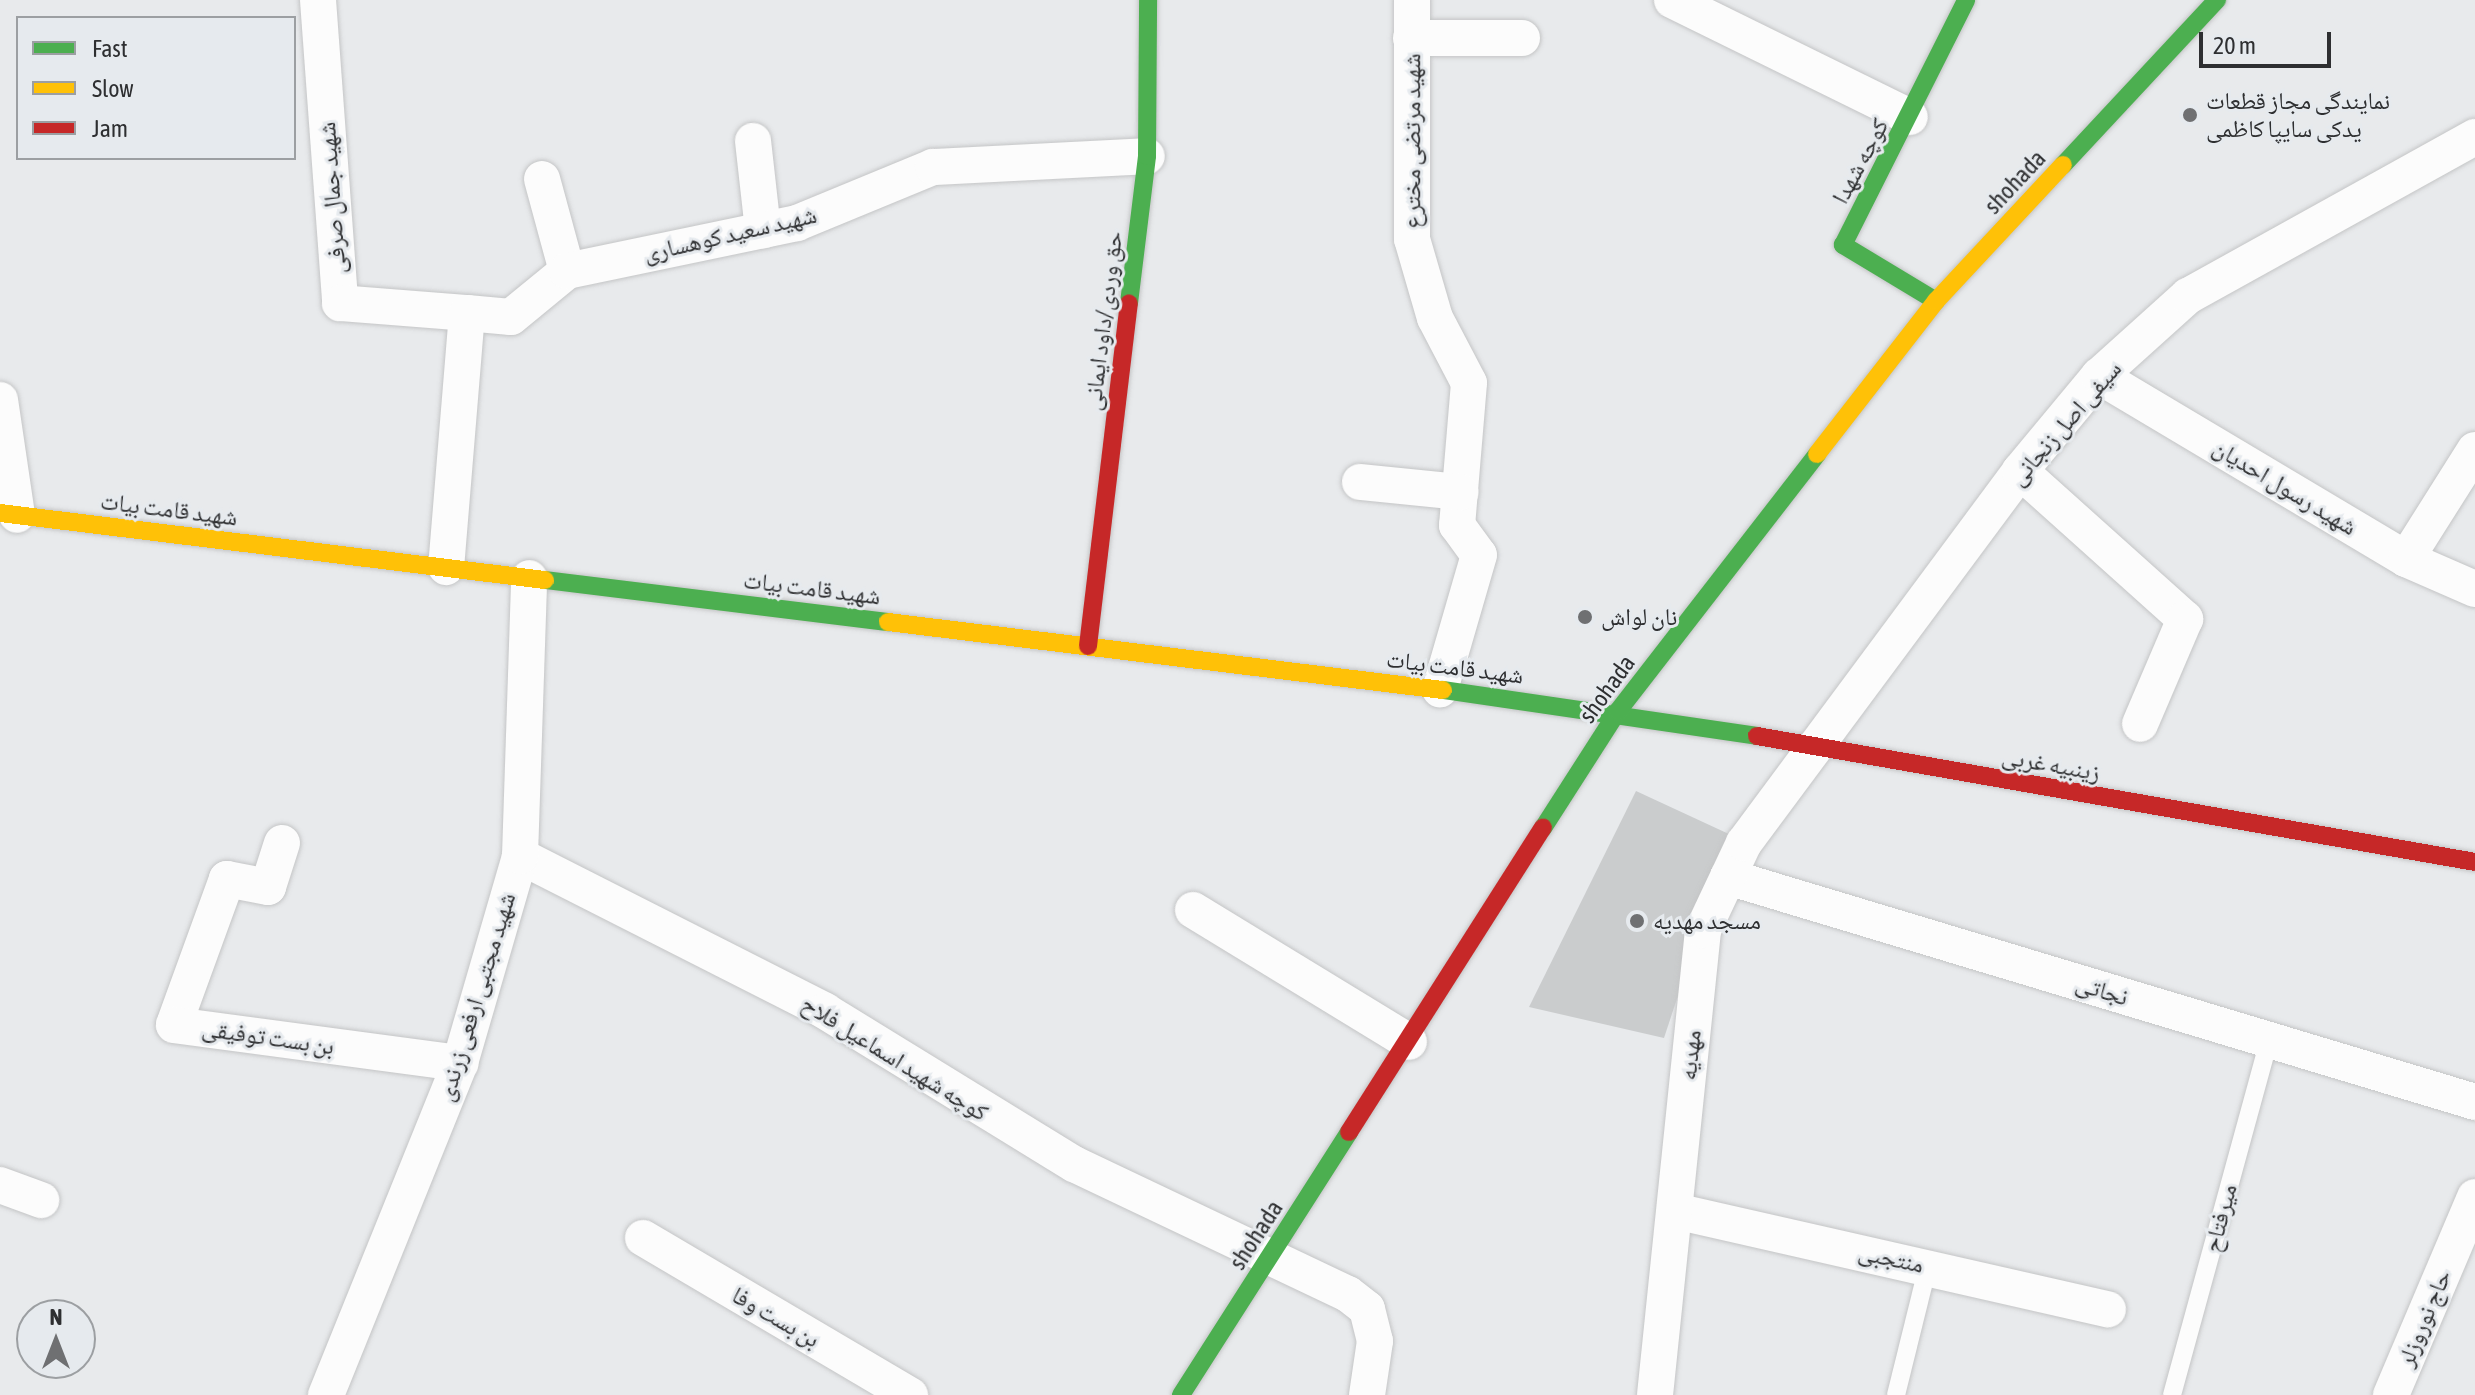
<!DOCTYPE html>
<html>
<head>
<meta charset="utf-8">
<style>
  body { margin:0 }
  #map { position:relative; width:2475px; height:1395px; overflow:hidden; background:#e8eaec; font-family:"Asap Condensed","Noto Naskh Arabic",sans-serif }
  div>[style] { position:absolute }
  .building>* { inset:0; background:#cacccd }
  .roads { filter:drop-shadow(0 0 2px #c4c5c6) drop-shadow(0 0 2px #c4c5c6) }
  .lane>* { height:18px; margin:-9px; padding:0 9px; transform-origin:9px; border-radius:9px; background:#fcfcfc }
  .street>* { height:36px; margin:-18px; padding:0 18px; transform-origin:18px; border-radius:18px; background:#fcfcfc }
  .fast>* { height:18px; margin:-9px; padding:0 9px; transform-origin:9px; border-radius:9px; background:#4caf50 }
  .slow>* { height:18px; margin:-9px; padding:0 9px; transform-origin:9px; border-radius:9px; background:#ffc107 }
  .jam>* { height:18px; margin:-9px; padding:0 9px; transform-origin:9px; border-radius:9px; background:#c62828 }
  .dots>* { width:22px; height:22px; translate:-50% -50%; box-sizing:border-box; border:4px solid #e6eaee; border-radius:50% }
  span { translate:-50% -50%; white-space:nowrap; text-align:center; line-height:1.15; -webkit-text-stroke:6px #e6eaee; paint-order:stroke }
  .poi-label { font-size:24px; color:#2e2f31 }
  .left { translate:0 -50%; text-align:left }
  .street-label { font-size:24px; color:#2e2f31 }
  .legend { position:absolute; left:16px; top:16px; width:280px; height:144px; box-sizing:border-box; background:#e6eaee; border:2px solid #9c9fa2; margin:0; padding:10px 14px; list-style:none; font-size:24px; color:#2e2f31 }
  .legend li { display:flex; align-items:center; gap:16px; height:40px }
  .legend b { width:40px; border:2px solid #9c9fa2 }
  .north { position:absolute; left:16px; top:1299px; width:80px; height:80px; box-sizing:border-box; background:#e6eaee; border:2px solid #9c9fa2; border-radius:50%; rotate:0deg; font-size:22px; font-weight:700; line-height:32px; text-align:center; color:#2e2f31 }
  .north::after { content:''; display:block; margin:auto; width:28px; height:36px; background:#6f7072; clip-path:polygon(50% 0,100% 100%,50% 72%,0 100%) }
  .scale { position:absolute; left:2199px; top:32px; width:132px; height:36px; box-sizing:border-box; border:4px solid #2e2f31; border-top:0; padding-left:10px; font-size:24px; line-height:28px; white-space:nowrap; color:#2e2f31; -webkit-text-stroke:6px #e6eaee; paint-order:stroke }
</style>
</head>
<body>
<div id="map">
  <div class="building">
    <div style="clip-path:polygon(1636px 791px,1731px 835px,1664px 1038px,1529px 1007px)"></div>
  </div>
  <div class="roads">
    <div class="lane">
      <div style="left:1896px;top:1395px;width:133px;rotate:-76.1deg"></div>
      <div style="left:2172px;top:1395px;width:368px;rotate:-74.7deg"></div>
    </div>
    <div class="street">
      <div style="left:318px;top:0;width:304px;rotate:85.8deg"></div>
      <div style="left:340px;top:303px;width:127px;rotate:4.5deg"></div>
      <div style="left:467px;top:313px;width:255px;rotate:94.7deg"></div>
      <div style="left:1412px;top:0;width:239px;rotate:90deg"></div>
      <div style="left:1412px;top:239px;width:82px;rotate:73.8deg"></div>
      <div style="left:1435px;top:318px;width:73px;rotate:62.4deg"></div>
      <div style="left:1469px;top:383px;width:143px;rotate:94.8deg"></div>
      <div style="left:1457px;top:525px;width:37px;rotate:54deg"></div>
      <div style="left:1479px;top:555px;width:140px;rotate:106.2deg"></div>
      <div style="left:1672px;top:0;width:265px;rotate:26.2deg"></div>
      <div style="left:1411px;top:38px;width:111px"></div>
      <div style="left:753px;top:141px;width:90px;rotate:83.6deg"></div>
      <div style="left:542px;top:179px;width:95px;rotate:74.8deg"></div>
      <div style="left:467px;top:313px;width:44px;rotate:5.2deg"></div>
      <div style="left:511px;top:317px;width:72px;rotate:-39.4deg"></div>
      <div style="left:567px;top:271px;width:235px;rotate:-11.8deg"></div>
      <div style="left:797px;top:223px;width:147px;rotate:-22.4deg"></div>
      <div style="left:933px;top:167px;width:214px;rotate:-2.9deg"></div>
      <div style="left:2099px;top:376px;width:357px;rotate:30.8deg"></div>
      <div style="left:2406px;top:559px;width:75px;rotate:23.5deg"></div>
      <div style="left:0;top:400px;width:116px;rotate:81.6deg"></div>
      <div style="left:2020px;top:471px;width:222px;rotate:41.9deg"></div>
      <div style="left:2185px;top:619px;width:114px;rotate:113.2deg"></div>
      <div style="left:1360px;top:482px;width:101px;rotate:5.7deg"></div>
      <div style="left:2406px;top:559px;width:129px;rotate:-57.7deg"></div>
      <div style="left:282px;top:843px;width:46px;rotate:107.7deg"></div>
      <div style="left:268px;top:887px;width:42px;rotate:-169deg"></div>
      <div style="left:227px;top:879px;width:155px;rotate:110deg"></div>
      <div style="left:174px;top:1025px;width:289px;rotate:7.6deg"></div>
      <div style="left:520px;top:856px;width:342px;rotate:26.9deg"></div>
      <div style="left:825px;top:1011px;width:292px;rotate:31.6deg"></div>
      <div style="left:1074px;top:1164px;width:303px;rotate:25.4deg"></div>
      <div style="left:1348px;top:1294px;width:24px;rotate:38deg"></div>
      <div style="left:1367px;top:1309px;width:33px;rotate:76deg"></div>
      <div style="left:1375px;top:1341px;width:55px;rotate:98.4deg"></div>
      <div style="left:1728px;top:877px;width:780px;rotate:16.76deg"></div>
      <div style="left:1193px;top:910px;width:253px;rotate:31.4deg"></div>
      <div style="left:0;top:1185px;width:44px;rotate:20.1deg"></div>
      <div style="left:1675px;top:1211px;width:444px;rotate:12.8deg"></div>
      <div style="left:643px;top:1238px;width:310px;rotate:30.5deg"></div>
      <div style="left:326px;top:1395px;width:358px;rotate:-68deg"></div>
      <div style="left:460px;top:1063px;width:216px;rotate:-73.8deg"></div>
      <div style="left:520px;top:856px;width:278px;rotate:-88.1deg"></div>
      <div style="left:1655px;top:1395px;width:467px;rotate:-84.1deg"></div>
      <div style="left:1703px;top:930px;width:96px;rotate:-64.8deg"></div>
      <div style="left:1744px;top:843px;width:463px;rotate:-53.4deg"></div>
      <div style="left:2020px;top:471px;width:124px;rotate:-50.3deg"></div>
      <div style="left:2099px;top:376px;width:120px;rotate:-42deg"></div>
      <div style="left:2188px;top:296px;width:328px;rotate:-29deg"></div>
      <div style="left:2391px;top:1395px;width:215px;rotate:-67deg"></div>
    </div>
    <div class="fast">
      <div style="left:2063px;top:165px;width:226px;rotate:-47deg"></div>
      <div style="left:1936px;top:301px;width:109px;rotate:-148.9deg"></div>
      <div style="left:1843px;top:245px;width:274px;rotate:-63.3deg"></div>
      <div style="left:1129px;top:303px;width:148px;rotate:-83deg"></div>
      <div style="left:1147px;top:156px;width:156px;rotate:-89.6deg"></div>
      <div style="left:545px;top:580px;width:346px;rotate:7deg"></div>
      <div style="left:1443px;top:690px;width:317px;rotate:8.3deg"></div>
      <div style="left:1543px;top:828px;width:139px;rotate:-57.3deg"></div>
      <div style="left:1618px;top:711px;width:325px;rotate:-52.2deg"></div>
      <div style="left:1181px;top:1395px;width:312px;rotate:-57.4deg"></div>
    </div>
    <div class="slow">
      <div style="left:1817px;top:454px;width:194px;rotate:-52.1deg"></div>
      <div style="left:1936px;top:301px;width:186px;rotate:-47deg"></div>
      <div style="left:0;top:513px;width:549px;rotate:7.01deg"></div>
      <div style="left:888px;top:622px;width:559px;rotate:6.99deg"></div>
    </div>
    <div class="jam">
      <div style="left:1088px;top:646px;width:345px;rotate:-83.2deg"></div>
      <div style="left:1757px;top:736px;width:729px;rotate:9.95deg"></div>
      <div style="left:1349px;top:1132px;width:361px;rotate:-57.5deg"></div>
    </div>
  </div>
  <div class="dots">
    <div style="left:2190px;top:115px;background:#6f7072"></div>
    <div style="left:1585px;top:617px;background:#6f7072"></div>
    <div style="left:1637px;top:921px;background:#6f7072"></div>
  </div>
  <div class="poi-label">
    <span class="left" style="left:2206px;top:115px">نمایندگی مجاز قطعات<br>یدکی سایپا کاظمی</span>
    <span class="left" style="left:1601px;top:617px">نان لواش</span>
    <span class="left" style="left:1653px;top:921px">مسجد مهدیه</span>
  </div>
  <div class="street-label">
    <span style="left:1412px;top:141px;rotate:-90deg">شهید مرتضی مخترع</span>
    <span style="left:1860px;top:161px;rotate:-62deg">کوچه شهدا</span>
    <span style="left:2015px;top:182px;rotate:-47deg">shohada</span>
    <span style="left:332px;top:198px;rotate:-94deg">شهید جمال صرفی</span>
    <span style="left:730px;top:234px;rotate:-13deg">شهید سعید کوهساری</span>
    <span style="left:1103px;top:321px;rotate:-83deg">حق وردی/داود ایمانی</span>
    <span style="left:2065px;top:423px;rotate:-49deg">سیفی اصل زنجانی</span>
    <span style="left:2285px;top:487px;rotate:31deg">شهید رسول احدیان</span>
    <span style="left:169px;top:509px;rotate:7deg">شهید قامت بیات</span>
    <span style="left:812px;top:588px;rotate:7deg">شهید قامت بیات</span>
    <span style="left:1455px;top:667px;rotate:7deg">شهید قامت بیات</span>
    <span style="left:1607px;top:689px;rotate:-54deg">shohada</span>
    <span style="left:2051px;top:764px;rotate:10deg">زینبیه غربی</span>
    <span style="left:2102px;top:990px;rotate:17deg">نجاتی</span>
    <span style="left:476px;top:997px;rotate:-73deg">شهید مجتبی ارفعی زرندی</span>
    <span style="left:268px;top:1037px;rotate:8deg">بن بست توفیقی</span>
    <span style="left:1690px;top:1055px;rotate:-84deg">مهدیه</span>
    <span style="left:895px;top:1058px;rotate:32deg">کوچه شهید اسماعیل فلاح</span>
    <span style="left:2220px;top:1218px;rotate:-75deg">میرفتاح</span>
    <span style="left:1256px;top:1235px;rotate:-57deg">shohada</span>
    <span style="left:1891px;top:1258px;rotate:12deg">منتجبی</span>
    <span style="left:776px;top:1317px;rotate:30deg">بن بست وفا</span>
    <span style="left:2424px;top:1318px;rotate:-67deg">حاج نوروزلر</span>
  </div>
  <ul class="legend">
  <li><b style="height:10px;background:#4caf50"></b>Fast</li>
  <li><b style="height:10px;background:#ffc107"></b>Slow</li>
  <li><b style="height:10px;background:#c62828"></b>Jam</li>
  </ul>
  <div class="north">N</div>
  <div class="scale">20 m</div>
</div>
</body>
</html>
